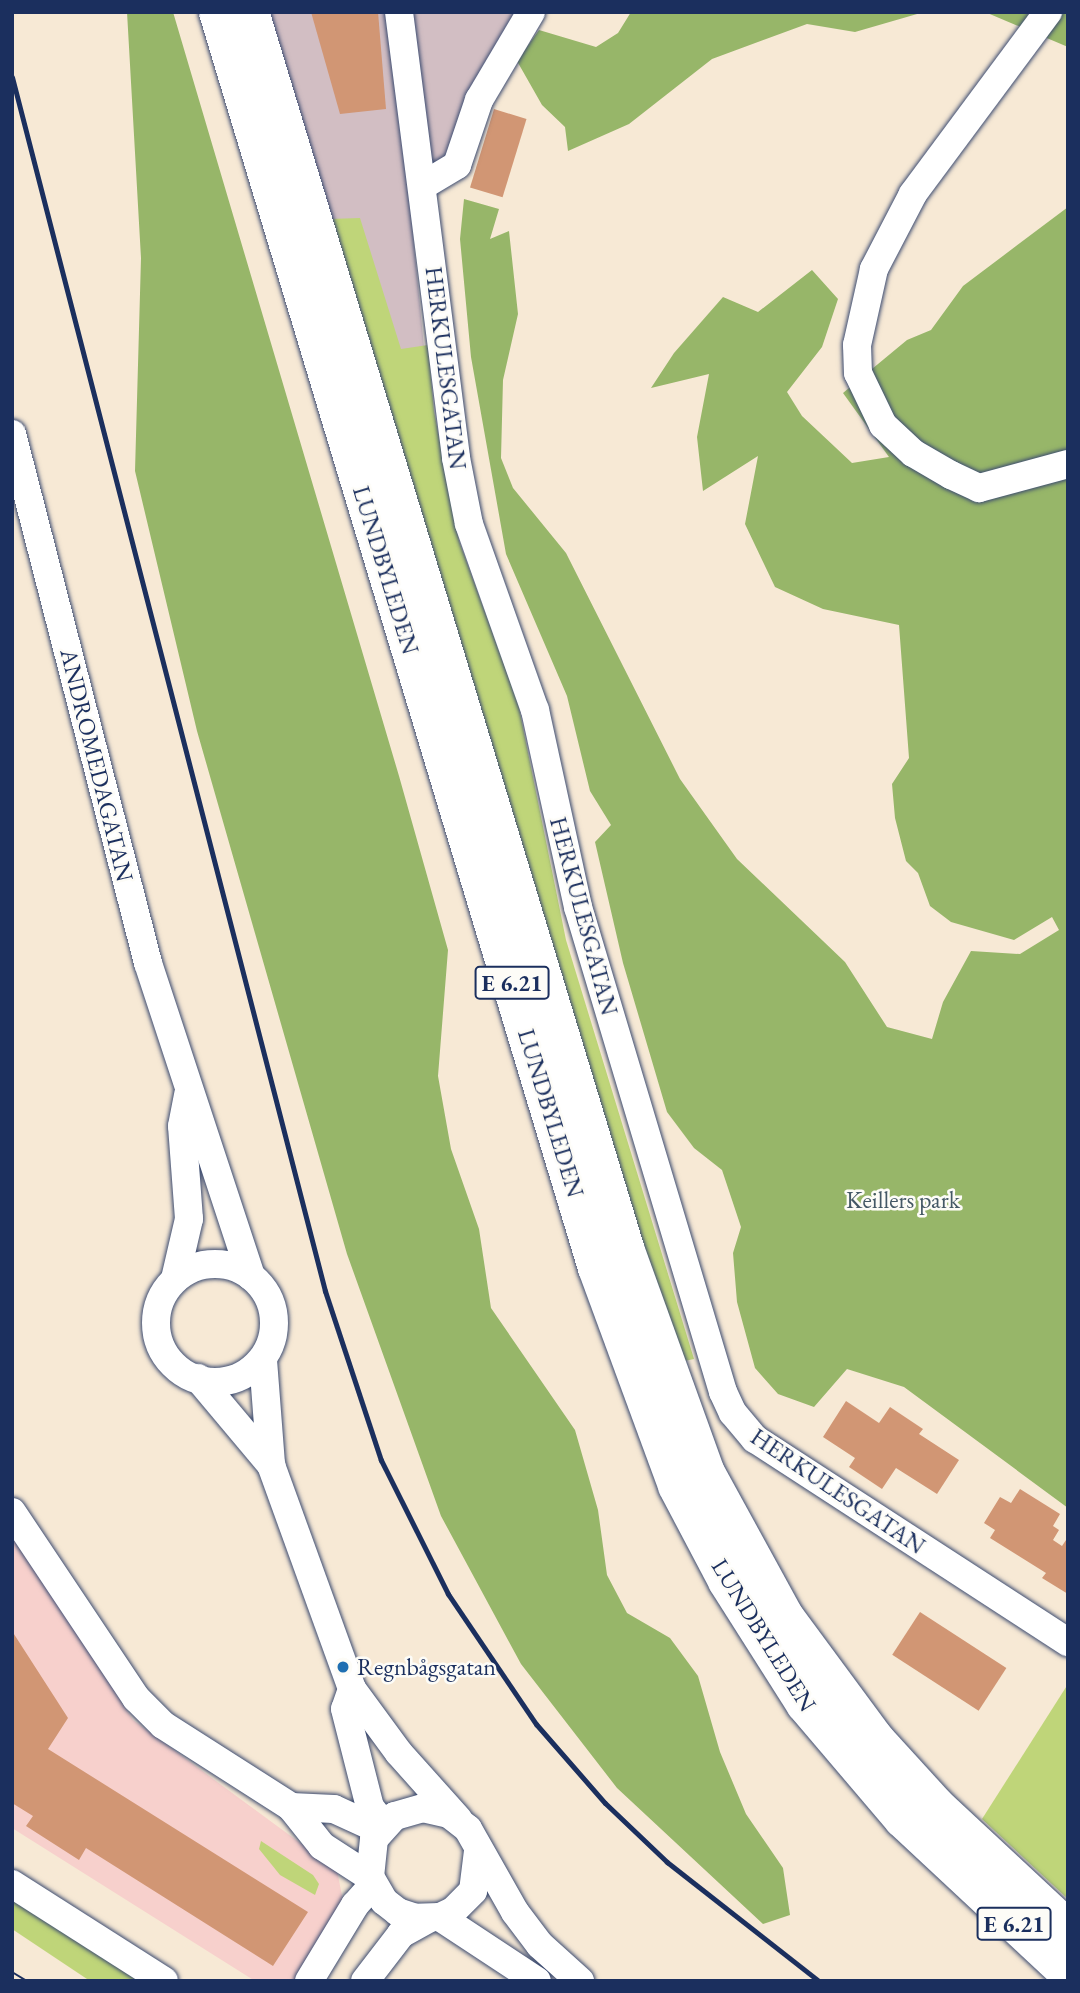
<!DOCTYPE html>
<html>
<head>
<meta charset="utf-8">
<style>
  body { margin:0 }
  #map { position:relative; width:1080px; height:1993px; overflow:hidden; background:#f7e9d5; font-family:"EB Garamond",serif }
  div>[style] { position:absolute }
  .built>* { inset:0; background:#f7d0cc }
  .industrial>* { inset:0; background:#d2bec3 }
  .green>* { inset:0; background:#bfd579 }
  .forest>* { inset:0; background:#97b669 }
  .building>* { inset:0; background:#d19674; transform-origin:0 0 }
  .roads { filter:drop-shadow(0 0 2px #3c4b70) drop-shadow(0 0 2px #3c4b70) }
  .street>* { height:28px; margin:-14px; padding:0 14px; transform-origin:14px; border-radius:14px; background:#fff }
  .street>.ring { margin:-14px; padding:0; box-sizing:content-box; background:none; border:28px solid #fff; border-radius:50% }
  .highway>* { height:38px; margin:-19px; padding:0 19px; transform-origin:19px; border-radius:19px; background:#fff }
  .tram>* { height:2px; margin:-1px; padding:0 1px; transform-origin:1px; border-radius:1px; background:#1b2f5e }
  .rail>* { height:5px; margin:-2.5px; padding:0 2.5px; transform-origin:2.5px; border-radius:2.5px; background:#1b2f5e }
  .dots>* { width:19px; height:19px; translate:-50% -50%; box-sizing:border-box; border:4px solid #fdfcf7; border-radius:50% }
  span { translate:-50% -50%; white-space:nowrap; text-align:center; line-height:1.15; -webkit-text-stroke:5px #fdfcf7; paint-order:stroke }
  .shield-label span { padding:2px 5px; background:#fdfcf7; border:2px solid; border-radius:5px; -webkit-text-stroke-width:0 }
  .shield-label { font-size:23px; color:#1b2f5e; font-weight:700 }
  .street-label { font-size:24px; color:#1b2f5e }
  .park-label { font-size:24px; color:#445865 }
  .poi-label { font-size:24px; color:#1b2f5e }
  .left { translate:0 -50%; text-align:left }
  .frame { position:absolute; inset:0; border:14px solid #1b2f5e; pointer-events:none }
</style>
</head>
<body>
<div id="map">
  <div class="built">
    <div style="clip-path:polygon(12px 1533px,133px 1720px,337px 1870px,343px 1901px,295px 1981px,255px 1981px,12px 1828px)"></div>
  </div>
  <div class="industrial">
    <div style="clip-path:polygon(267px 12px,524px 12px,450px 164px,407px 174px,426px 367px,376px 382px)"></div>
  </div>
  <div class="green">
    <div style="clip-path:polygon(360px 218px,401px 349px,428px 345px,434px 411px,459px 541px,518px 703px,566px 940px,694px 1359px,680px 1362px,649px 1275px,329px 219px)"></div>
    <div style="clip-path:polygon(1068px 1684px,1068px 1899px,982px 1819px)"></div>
    <div style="clip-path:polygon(261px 1841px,313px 1875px,319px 1884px,315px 1895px,280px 1875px,259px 1849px)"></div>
    <div style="clip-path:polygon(12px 1896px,147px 1981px,90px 1981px,12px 1929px)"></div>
  </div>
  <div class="forest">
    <div style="clip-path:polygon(127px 12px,173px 12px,399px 776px,448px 950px,438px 1076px,451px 1149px,479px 1229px,491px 1308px,575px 1430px,598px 1510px,607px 1575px,627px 1613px,670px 1638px,698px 1676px,720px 1752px,746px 1814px,783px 1868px,790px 1915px,763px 1924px,617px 1788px,521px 1664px,441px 1516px,347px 1254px,197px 731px,135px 471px,141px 258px)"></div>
    <div style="clip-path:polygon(631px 12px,924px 12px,855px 32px,807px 24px,712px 59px,629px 124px,568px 151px,565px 127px,542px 105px,517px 61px,539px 30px,596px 47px,618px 33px)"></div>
    <div style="clip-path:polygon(985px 12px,1068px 12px,1068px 47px)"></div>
    <div style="clip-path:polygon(464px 199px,499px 209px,490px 239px,509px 231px,518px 314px,503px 380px,501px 458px,513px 488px,566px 553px,680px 779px,737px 859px,845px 962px,887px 1027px,932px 1039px,943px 1002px,971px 951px,1020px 954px,1059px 930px,1052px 917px,1014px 940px,951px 922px,930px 906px,918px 873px,906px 861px,895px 818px,892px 784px,909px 758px,899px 625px,823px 609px,775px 587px,745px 524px,758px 456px,703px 491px,697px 437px,709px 374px,651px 388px,674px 353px,723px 297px,758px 312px,812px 270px,838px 299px,822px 347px,787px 392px,802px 416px,852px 463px,889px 457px,843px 393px,907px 340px,931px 330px,963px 286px,1068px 207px,1068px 1508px,904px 1387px,847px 1369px,814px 1407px,778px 1394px,755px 1368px,737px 1302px,733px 1253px,741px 1227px,722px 1170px,694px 1148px,667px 1112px,623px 963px,595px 842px,611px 825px,590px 791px,567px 696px,506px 554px,471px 357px,460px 239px)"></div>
  </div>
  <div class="building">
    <div style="clip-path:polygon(311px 12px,378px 12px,386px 109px,340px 114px)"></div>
    <div style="left:494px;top:109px;width:34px;height:82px;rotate:17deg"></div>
    <div style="clip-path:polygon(846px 1401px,879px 1423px,890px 1407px,923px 1429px,919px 1434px,959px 1460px,937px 1494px,896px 1468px,882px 1489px,849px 1467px,855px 1458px,823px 1437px)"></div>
    <div style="clip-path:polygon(1020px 1489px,1060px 1514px,1053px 1526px,1059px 1530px,1053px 1540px,1062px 1546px,1068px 1537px,1068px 1594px,1042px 1578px,1046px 1573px,990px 1538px,995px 1530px,984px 1523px,1000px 1497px,1011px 1503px)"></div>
    <div style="left:920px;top:1612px;width:103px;height:51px;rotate:33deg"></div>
    <div style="clip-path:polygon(12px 1631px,68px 1718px,48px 1749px,308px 1912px,273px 1966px,86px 1848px,79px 1860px,26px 1826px,33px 1816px,12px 1803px)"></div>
  </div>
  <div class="roads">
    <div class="street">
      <div style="left:399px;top:12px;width:450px;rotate:82.7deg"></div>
      <div style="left:456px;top:458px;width:67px;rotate:78.9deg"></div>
      <div style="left:469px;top:524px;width:197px;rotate:70.5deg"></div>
      <div style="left:535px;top:710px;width:202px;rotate:77.7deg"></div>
      <div style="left:578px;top:907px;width:506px;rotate:73.35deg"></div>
      <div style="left:723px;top:1392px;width:23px;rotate:65deg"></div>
      <div style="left:733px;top:1413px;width:34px;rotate:50deg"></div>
      <div style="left:755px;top:1439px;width:373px;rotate:33deg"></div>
      <div style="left:1048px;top:12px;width:227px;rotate:126.6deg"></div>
      <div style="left:913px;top:194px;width:85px;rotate:117.5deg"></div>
      <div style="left:874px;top:269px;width:78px;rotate:102.6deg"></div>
      <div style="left:857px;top:345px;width:28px;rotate:88deg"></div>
      <div style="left:858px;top:373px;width:58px;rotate:64.3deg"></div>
      <div style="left:883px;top:425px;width:41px;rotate:43deg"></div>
      <div style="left:913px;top:453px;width:44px;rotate:30.1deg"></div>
      <div style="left:951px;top:475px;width:31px;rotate:25deg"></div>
      <div style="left:979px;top:488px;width:92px;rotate:-15.1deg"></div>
      <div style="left:422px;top:186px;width:41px;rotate:-31deg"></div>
      <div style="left:457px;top:165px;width:69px;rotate:-71.3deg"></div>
      <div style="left:479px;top:100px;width:102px;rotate:-59.4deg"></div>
      <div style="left:12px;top:434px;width:546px;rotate:75.58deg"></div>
      <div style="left:148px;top:963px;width:330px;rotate:71.8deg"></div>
      <div class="ring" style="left:156px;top:1264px;width:90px;height:90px"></div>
      <div style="left:175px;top:1279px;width:62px;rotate:-76.9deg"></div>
      <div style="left:189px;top:1219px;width:93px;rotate:-94.3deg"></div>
      <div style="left:182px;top:1126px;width:33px;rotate:-79deg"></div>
      <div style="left:263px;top:1360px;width:105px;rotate:85.6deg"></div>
      <div style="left:271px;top:1465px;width:238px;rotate:70.1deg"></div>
      <div style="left:352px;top:1689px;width:79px;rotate:53.7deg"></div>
      <div style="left:399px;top:1753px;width:89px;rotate:48.2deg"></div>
      <div style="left:198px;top:1378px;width:114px;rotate:50deg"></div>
      <div style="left:12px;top:1512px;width:224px;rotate:56.3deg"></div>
      <div style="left:136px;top:1698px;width:38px;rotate:45deg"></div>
      <div style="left:163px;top:1725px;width:152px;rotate:32.6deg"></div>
      <div style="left:291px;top:1807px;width:50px;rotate:51.5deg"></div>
      <div style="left:322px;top:1846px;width:57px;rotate:32.9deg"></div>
      <div style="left:352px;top:1689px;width:21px;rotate:109deg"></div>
      <div style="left:345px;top:1709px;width:101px;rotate:75.7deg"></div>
      <div style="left:370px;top:1807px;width:23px;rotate:52deg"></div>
      <div style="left:291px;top:1807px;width:43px;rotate:2.7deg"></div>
      <div style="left:334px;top:1809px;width:51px;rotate:24.5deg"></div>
      <div style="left:478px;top:1851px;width:40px;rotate:97.1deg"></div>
      <div style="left:473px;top:1891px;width:28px;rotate:135deg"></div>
      <div style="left:453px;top:1911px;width:14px;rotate:155deg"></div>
      <div style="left:440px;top:1917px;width:24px;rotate:178deg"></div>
      <div style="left:416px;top:1918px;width:19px;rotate:-162deg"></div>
      <div style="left:398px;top:1912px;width:18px;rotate:-142deg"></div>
      <div style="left:384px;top:1901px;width:28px;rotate:-120deg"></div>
      <div style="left:370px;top:1877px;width:38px;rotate:-84deg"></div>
      <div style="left:374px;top:1839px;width:31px;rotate:-48deg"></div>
      <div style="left:395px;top:1816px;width:29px;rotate:-16deg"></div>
      <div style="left:423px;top:1808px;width:27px;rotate:13deg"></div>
      <div style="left:449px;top:1814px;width:24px;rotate:38deg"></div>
      <div style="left:468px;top:1829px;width:95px;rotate:60.5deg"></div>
      <div style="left:515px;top:1912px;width:41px;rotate:52.9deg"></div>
      <div style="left:540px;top:1945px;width:54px;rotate:42deg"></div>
      <div style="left:12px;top:1884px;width:180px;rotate:32.5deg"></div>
      <div style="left:440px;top:1917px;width:116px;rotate:33.4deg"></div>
      <div style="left:309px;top:1981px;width:89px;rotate:-58.8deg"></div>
      <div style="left:355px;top:1905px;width:27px;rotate:-48deg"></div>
      <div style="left:365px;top:1981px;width:59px;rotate:-52.5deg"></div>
      <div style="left:401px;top:1934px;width:31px;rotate:-29deg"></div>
    </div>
    <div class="highway">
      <div style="left:218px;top:12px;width:1312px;rotate:73.21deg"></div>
      <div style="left:597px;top:1268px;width:232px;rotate:69.8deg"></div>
      <div style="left:677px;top:1486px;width:107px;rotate:62.2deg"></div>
      <div style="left:727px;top:1581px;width:146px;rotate:57.6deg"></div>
      <div style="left:805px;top:1704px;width:151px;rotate:49.6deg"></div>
      <div style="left:903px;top:1819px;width:226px;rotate:43deg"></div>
      <div style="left:250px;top:12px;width:1295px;rotate:73.12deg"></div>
      <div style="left:626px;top:1251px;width:234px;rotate:70.2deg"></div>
      <div style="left:705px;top:1471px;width:166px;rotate:61.3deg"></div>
      <div style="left:785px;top:1617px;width:152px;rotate:53.6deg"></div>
      <div style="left:875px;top:1739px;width:91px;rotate:47.7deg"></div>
      <div style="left:936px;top:1806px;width:180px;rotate:43deg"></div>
    </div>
  </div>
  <div class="tram">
    <div style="left:12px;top:1972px;width:17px;rotate:31deg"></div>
  </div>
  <div class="rail">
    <div style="left:12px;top:77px;width:1254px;rotate:75.54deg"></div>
    <div style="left:325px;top:1291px;width:178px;rotate:71.7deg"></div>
    <div style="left:381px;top:1460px;width:150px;rotate:63.4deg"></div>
    <div style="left:448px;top:1594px;width:157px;rotate:55.9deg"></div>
    <div style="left:536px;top:1724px;width:105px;rotate:48.9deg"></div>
    <div style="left:605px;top:1803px;width:86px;rotate:43.6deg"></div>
    <div style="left:667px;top:1862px;width:193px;rotate:38.1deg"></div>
  </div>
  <div class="dots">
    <div style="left:343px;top:1667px;background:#1f6fb2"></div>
  </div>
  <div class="shield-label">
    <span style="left:512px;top:983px">E 6.21</span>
    <span style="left:1014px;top:1924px">E 6.21</span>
  </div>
  <div class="street-label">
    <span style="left:446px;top:368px;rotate:83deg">HERKULESGATAN</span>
    <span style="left:386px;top:570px;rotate:73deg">LUNDBYLEDEN</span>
    <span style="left:97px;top:765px;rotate:76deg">ANDROMEDAGATAN</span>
    <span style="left:584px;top:916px;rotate:75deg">HERKULESGATAN</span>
    <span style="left:551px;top:1113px;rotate:73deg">LUNDBYLEDEN</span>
    <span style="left:838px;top:1491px;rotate:34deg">HERKULESGATAN</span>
    <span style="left:764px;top:1635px;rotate:58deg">LUNDBYLEDEN</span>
  </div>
  <div class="park-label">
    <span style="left:903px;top:1200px">Keillers park</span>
  </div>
  <div class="poi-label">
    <span class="left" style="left:357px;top:1667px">Regnbågsgatan</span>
  </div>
  <div class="frame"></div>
</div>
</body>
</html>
